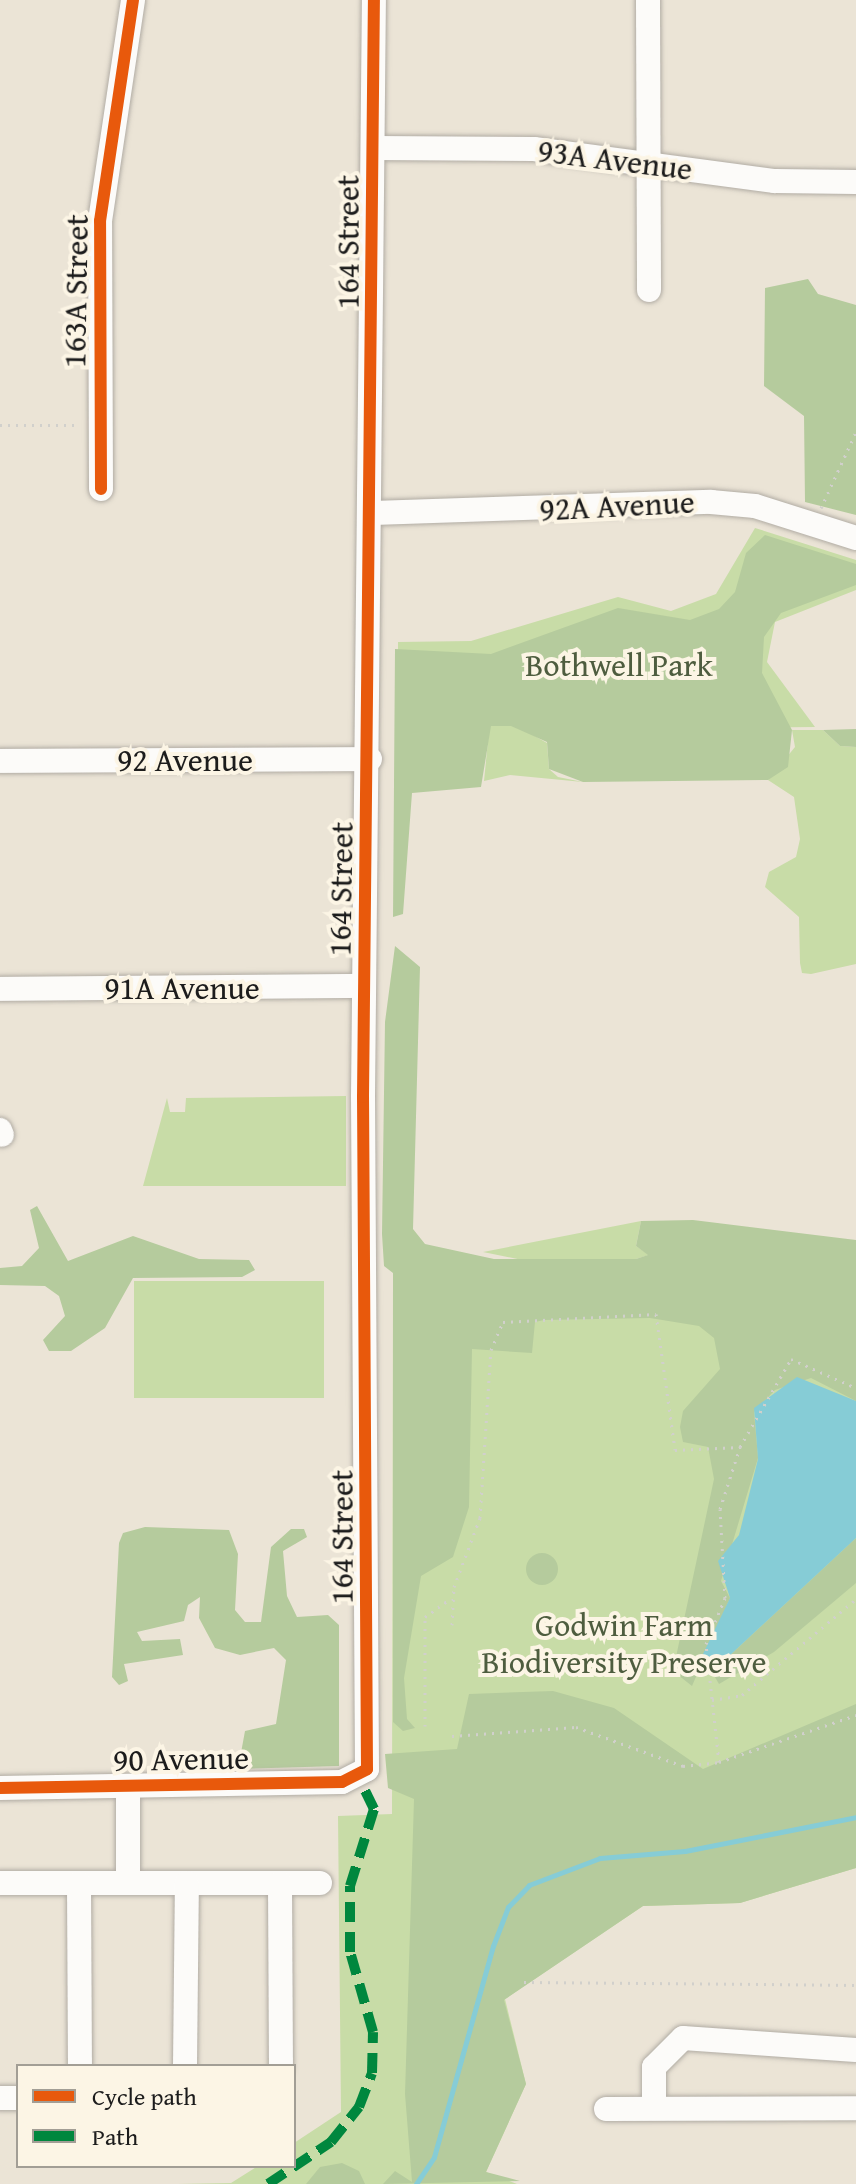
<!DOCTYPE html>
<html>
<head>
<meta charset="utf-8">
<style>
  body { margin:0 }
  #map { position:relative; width:856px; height:2184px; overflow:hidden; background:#ebe4d6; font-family:"Gentium Book Plus",serif }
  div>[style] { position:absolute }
  .green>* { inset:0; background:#c8dca7; transform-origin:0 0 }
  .forest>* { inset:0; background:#b5cb9d }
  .round { border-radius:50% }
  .water>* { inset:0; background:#86ccd6 }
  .stream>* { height:5px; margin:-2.5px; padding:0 2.5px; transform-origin:2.5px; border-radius:2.5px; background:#86ccd6 }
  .path>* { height:3px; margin-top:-1.5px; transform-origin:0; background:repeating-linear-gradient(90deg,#d1d0cc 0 2px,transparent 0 8px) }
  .roads { filter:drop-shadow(0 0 2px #b1aca4) drop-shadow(0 0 2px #b1aca4) }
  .minor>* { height:24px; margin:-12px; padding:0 12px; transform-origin:12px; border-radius:12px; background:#fcfbf9 }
  .quiet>* { height:10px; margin-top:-5px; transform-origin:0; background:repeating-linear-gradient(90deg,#00873e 0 20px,transparent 0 30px) }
  .cycleway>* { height:12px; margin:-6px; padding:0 6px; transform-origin:6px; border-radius:6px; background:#e8590c }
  span { translate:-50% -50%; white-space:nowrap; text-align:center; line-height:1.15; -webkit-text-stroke:8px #fcf5e5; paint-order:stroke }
  .street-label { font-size:32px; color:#1c1c1c }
  .park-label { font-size:32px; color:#4e5d3f }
  .legend { position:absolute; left:16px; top:2064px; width:280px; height:104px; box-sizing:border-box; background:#fcf5e5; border:2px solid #a29e95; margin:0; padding:10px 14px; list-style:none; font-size:24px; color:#1c1c1c }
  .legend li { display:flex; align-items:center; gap:16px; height:40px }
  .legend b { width:40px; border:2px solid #a29e95 }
</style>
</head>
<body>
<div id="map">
  <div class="green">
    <div style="clip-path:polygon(755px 528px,856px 560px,856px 590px,775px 622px,767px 662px,815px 727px,524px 730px,547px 743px,549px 769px,558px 777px,583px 782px,510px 775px,484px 781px,489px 731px,398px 731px,398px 642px,471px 641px,618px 597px,671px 611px,716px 594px)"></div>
    <div style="clip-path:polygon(792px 730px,823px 730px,840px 746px,856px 747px,856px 964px,811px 974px,802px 973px,800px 963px,799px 917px,765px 887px,769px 872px,796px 857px,800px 839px,794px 797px,768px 780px,795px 747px)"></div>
    <div style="clip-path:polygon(346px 1096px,346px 1186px,143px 1186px,167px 1098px,170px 1112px,185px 1112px,186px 1098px)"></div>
    <div style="clip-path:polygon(641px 1221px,636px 1246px,649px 1255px,636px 1259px,527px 1261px,483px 1252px)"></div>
    <div style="clip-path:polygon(856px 1270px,856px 1868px,740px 1903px,643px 1906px,505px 1999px,526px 2084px,486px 2172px,517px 2184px,177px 2184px,231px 2183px,258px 2166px,294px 2166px,294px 2143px,341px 2112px,338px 1816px,392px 1814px,393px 1273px)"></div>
    <div style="left:324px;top:1281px;width:117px;height:190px;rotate:90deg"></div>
  </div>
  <div class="forest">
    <div style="clip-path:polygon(808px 279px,818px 294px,856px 305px,856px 515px,805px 502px,804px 416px,764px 386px,765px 288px)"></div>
    <div style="clip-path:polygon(765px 535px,856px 564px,856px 585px,781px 613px,764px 637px,762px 673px,792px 730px,788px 767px,768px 780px,583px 782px,549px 769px,547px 742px,511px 726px,491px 726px,481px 787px,412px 793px,403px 914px,393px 917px,395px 649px,491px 654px,618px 608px,690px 620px,719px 609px,735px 592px,746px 553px)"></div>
    <div style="clip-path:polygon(856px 729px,856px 747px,840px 746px,823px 730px)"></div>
    <div style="clip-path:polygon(395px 946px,420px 967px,413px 1229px,425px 1244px,494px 1259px,636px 1259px,648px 1255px,636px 1246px,641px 1221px,693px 1220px,856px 1240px,856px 1401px,811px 1378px,775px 1390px,754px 1412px,758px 1458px,721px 1581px,730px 1598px,692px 1686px,673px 1671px,714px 1479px,708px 1447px,683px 1442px,680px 1427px,683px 1411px,720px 1369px,714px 1338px,699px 1326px,650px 1318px,544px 1320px,535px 1322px,532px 1353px,472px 1349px,469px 1507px,453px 1557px,421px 1576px,404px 1678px,407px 1719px,415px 1728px,403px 1731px,393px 1722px,393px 1273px,384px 1266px,382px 1234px,385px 1022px)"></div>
    <div style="clip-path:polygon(37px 1206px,68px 1261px,133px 1236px,199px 1259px,249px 1260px,255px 1270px,242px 1277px,133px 1278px,105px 1328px,71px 1351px,49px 1351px,43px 1340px,65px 1316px,59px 1296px,45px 1286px,0 1285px,0 1268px,22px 1266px,39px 1248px,30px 1210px)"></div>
    <div style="clip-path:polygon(145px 1527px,229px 1530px,238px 1554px,235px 1610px,245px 1622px,261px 1622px,271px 1547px,291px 1529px,304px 1529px,307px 1537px,283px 1551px,287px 1596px,297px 1617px,328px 1615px,339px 1625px,339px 1766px,238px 1769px,245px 1731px,276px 1724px,286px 1660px,274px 1648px,240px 1655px,215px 1648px,199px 1618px,200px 1597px,188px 1605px,184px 1621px,137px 1632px,142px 1641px,180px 1639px,183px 1655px,124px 1664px,128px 1681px,119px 1685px,112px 1677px,119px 1543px,123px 1533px)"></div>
    <div style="clip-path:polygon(856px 1538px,856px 1583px,774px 1652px,719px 1684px,712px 1672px)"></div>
    <div class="round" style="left:526px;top:1553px;width:32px;height:32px"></div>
    <div style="clip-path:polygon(553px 1691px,614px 1708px,703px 1769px,856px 1704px,856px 1868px,740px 1903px,643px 1906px,504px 2000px,526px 2084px,486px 2172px,520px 2181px,383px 2184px,395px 2171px,412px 2182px,405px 2094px,414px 1799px,388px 1788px,385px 1754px,457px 1749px,469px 1694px)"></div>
    <div style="clip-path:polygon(342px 2163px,359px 2171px,365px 2184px,306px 2184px,320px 2167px)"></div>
  </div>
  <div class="water">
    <div style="clip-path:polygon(797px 1377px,856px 1401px,856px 1538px,712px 1672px,703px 1654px,730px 1598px,718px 1561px,739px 1535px,758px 1459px,754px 1408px)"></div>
  </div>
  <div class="stream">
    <div style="left:416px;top:2184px;width:32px;rotate:-56deg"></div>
    <div style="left:434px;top:2157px;width:219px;rotate:-74.4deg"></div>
    <div style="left:493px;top:1946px;width:42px;rotate:-69deg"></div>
    <div style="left:508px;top:1907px;width:30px;rotate:-46deg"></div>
    <div style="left:529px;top:1885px;width:76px;rotate:-20.8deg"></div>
    <div style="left:600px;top:1858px;width:85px;rotate:-4.7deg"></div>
    <div style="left:685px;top:1851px;width:174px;rotate:-11.2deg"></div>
  </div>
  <div class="path">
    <div style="left:0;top:425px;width:80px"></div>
    <div style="left:821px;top:508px;width:84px;rotate:-65.3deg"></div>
    <div style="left:452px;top:1625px;width:38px;rotate:-87deg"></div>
    <div style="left:454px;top:1587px;width:74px;rotate:-69.4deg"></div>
    <div style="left:480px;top:1518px;width:168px;rotate:-86.3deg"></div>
    <div style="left:491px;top:1350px;width:30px;rotate:-67deg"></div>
    <div style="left:503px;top:1322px;width:153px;rotate:-3deg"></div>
    <div style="left:656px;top:1314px;width:137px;rotate:82deg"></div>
    <div style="left:675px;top:1450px;width:65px;rotate:-2.6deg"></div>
    <div style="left:712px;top:1700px;width:30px;rotate:-9deg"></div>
    <div style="left:742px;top:1695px;width:149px;rotate:-40.1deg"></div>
    <div style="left:425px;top:1726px;width:109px;rotate:-90deg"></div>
    <div style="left:425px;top:1617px;width:32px;rotate:-36deg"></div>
    <div style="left:452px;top:1736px;width:124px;rotate:-4.2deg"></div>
    <div style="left:576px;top:1727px;width:114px;rotate:20deg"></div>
    <div style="left:683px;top:1766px;width:36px;rotate:-6deg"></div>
    <div style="left:719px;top:1762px;width:145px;rotate:-18.9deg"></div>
    <div style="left:719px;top:1762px;width:119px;rotate:-96.3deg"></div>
    <div style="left:706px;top:1644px;width:50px;rotate:-67.6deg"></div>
    <div style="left:725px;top:1598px;width:89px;rotate:-93.2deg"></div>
    <div style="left:720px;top:1509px;width:65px;rotate:-72.1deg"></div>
    <div style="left:740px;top:1447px;width:102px;rotate:-59.9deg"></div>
    <div style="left:791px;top:1359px;width:71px;rotate:24deg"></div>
    <div style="left:524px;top:1982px;width:332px;rotate:0.5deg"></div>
  </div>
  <div class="roads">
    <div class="minor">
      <div style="left:648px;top:0;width:290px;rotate:89.8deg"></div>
      <div style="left:374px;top:148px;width:160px;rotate:0.4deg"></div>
      <div style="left:534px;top:149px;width:243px;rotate:7.6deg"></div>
      <div style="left:775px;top:181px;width:81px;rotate:0.7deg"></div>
      <div style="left:101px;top:489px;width:268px;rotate:-90.2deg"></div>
      <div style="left:100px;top:221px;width:223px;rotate:-81.5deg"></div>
      <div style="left:373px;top:513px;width:338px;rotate:-1.9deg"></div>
      <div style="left:711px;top:502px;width:44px;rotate:5.2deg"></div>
      <div style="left:755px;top:506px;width:106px;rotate:17.6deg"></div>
      <div style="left:0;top:761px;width:370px;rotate:-0.3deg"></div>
      <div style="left:0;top:989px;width:364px;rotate:-0.5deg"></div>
      <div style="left:0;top:1130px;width:5px;rotate:68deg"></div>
      <div style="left:128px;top:1786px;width:97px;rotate:90deg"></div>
      <div style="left:0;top:1788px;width:342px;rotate:-1deg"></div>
      <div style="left:342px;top:1782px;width:28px;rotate:-27deg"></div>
      <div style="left:367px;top:1769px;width:672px;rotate:-90.34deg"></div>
      <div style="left:363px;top:1097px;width:1097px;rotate:-89.43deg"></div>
      <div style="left:0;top:1883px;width:320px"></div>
      <div style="left:79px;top:1883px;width:183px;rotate:89.7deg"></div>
      <div style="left:280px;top:1883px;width:183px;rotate:89.7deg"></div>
      <div style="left:185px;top:2066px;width:183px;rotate:-89.4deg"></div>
      <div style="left:0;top:2098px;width:18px"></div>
      <div style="left:654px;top:2108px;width:41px;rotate:-90deg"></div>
      <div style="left:654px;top:2067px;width:41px;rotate:-45deg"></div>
      <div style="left:683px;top:2038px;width:173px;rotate:4deg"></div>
      <div style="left:606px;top:2109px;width:250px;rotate:-0.2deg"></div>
    </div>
  </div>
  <div class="quiet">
    <div style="left:268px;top:2184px;width:76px;rotate:-33.7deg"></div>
    <div style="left:331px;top:2142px;width:45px;rotate:-51.3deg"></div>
    <div style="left:359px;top:2107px;width:36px;rotate:-69deg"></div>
    <div style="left:372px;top:2073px;width:41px;rotate:-88.6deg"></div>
    <div style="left:373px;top:2032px;width:83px;rotate:-106deg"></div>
    <div style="left:350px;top:1952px;width:66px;rotate:-90deg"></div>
    <div style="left:350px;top:1886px;width:81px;rotate:-72.7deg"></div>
    <div style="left:374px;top:1809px;width:25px;rotate:-116deg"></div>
  </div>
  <div class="cycleway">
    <div style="left:101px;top:489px;width:268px;rotate:-90.2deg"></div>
    <div style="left:100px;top:221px;width:223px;rotate:-81.5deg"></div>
    <div style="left:0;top:1788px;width:342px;rotate:-1deg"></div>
    <div style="left:342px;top:1782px;width:28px;rotate:-27deg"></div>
    <div style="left:367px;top:1769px;width:672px;rotate:-90.34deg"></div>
    <div style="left:363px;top:1097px;width:1097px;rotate:-89.43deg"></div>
  </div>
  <div class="street-label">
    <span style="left:615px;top:160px;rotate:7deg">93A Avenue</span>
    <span style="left:348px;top:242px;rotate:-90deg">164 Street</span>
    <span style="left:76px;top:291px;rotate:-89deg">163A Street</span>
    <span style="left:617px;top:506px;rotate:-3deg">92A Avenue</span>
    <span style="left:185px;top:760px">92 Avenue</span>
    <span style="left:341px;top:889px;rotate:-89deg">164 Street</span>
    <span style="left:182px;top:988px">91A Avenue</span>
    <span style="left:342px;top:1537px;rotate:-90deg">164 Street</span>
    <span style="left:181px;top:1759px;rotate:-1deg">90 Avenue</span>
  </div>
  <div class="park-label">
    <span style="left:619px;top:665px">Bothwell Park</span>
    <span style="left:624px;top:1644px">Godwin Farm<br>Biodiversity Preserve</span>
  </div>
  <ul class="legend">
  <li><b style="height:10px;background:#e8590c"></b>Cycle path</li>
  <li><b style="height:10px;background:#00873e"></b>Path</li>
  </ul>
</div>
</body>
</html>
